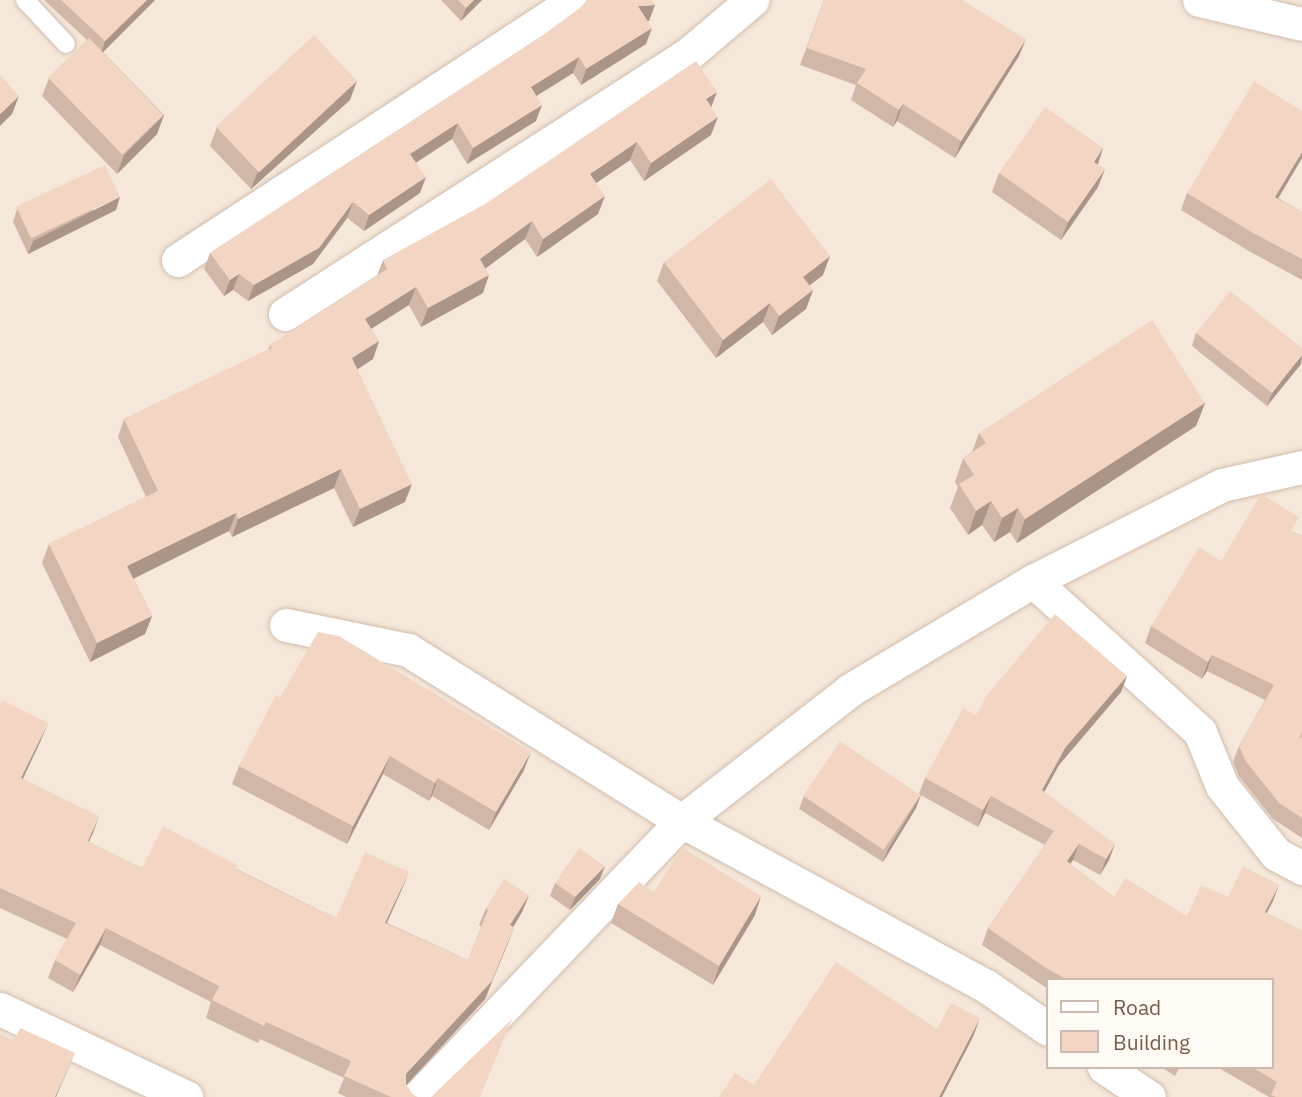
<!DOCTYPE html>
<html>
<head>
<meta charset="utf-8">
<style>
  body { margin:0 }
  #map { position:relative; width:1302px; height:1097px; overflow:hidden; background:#fdf6ec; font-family:"IBM Plex Sans",sans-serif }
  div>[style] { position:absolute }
  .residential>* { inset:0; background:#f5e8da }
  .roads { filter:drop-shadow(0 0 2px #d1beb0) drop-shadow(0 0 2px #d1beb0) }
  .lane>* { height:18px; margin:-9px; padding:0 9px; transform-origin:9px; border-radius:9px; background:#fff }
  .street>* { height:33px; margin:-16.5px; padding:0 16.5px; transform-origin:16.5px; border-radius:16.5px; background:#fff }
  .wall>* { inset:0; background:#d1b7a8 }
  .shaded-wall>* { inset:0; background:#aa9588 }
  .building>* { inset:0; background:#f3d5c3; transform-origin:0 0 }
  span { translate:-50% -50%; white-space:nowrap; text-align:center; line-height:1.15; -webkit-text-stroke:5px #fffaf3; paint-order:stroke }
  .legend { position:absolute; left:1046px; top:978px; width:228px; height:91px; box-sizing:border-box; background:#fffaf3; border:2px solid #cabbb1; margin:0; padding:9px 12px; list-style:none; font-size:21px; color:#7a5c4d }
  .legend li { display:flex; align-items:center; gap:14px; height:35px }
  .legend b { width:35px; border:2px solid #cabbb1 }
</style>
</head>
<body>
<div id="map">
  <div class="residential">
    <div style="clip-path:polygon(evenodd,0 0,1302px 0,1302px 1097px,0 1097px,0 0,1048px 980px,1272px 980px,1272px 1067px,1048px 1067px,1048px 980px)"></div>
  </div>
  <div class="roads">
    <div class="lane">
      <div style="left:25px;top:0;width:60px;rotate:47deg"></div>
    </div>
    <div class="street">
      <div style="left:1199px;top:0;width:106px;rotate:13.1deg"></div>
      <div style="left:178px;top:260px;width:459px;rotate:-33.2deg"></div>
      <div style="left:562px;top:9px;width:12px;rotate:-48deg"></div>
      <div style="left:285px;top:314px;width:477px;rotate:-32.8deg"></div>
      <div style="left:686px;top:56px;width:87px;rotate:-40.3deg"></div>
      <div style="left:1033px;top:581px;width:225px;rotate:42.1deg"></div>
      <div style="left:1200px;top:732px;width:58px;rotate:67.8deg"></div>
      <div style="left:1222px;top:786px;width:87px;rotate:51.5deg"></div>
      <div style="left:1276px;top:854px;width:30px;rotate:28deg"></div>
      <div style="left:286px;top:625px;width:125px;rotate:11.6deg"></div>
      <div style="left:408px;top:650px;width:323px;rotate:32deg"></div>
      <div style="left:682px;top:821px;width:346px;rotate:28.5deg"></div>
      <div style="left:986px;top:986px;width:75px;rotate:34.7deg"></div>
      <div style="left:0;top:1009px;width:206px;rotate:25.3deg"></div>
      <div style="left:1104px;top:1067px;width:54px;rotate:33.7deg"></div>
      <div style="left:418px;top:1097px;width:382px;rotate:-46.3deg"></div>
      <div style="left:682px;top:821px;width:213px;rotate:-37.9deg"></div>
      <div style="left:850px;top:690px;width:213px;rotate:-30.8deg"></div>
      <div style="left:1033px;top:581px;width:212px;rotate:-26.9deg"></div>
      <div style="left:1222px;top:485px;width:82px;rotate:-12.7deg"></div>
    </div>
  </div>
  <div class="wall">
    <div style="clip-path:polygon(45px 0,155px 0,103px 52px,164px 115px,157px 134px,117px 174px,42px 96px,49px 78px,87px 40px,45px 1px)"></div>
    <div style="clip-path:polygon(441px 0,482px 0,461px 21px)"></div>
    <div style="clip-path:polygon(824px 0,1019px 56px,955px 158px,897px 121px,893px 127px,851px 100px,856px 85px,800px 65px)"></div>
    <div style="clip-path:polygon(579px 9px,649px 21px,648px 21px,646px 44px,581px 85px,573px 73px,536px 96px,536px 121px,467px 164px,452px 139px,416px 162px,420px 193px,364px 231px,347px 218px,313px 264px,248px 301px,233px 290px,224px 296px,204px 269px,210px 253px,545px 34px)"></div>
    <div style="clip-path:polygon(350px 100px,251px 189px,210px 146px,217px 127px)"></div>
    <div style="clip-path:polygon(711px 107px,711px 135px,644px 181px,630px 160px,596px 183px,598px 214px,537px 257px,525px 239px,486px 268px,483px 293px,421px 327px,409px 305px,371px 329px,379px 341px,373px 359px,357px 369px,405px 502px,353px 527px,334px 488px,232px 537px,229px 531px,133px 578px,152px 616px,145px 634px,90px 662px,42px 563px,49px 544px,146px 497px,118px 437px,124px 419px,268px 350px,270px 345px,377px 276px,383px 260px)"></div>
    <div style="clip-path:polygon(1103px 148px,1098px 164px,1098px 187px,1061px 240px,992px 192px,999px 173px)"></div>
    <div style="clip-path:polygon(1302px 158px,1278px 198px,1302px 212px,1302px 280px,1247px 250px,1181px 210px,1187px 193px)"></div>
    <div style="clip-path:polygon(17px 209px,116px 210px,28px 254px,13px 222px)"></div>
    <div style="clip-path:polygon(664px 262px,823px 275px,809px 285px,813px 290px,806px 309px,772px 335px,763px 322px,716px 358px,657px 281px)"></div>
    <div style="clip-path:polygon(1196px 333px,1301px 364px,1267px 406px,1192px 346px)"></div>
    <div style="clip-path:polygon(1205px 403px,1196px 426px,1017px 543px,1010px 532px,994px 542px,982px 525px,968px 535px,950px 508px,958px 487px,955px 482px,963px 458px,972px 452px,979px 433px)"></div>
    <div style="clip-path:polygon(1294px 532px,1302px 536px,1302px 838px,1273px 819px,1239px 776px,1233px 762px,1239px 746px,1265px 700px,1207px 671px,1202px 679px,1145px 643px,1151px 626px,1221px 561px)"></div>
    <div style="clip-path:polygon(1127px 676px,1121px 692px,1059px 765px,1044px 792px,1109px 860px,1100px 875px,1073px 860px,1070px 864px,1114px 897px,1187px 916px,1228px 897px,1273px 901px,1267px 912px,1302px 1097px,1269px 1097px,1217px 1067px,1272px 1067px,1272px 980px,1048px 980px,1048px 989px,982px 945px,988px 928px,1045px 845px,985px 813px,978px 827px,919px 794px,925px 778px,976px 715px)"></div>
    <div style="clip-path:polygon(280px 697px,524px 770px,489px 830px,432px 796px,429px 801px,383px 774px,347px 844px,232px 784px,239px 766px)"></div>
    <div style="clip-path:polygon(0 705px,41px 740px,23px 779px,93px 833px,89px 842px,142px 868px,236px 869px,336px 918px,402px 889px,387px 923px,468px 960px,481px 927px,479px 925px,486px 908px,529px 895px,522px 912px,514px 926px,508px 944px,485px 999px,406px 1085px,412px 1094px,417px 1097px,346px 1097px,338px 1093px,344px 1078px,260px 1039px,258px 1043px,206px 1018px,211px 1002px,100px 945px,73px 992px,48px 978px,55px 960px,67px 939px,0 908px)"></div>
    <div style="clip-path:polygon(921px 795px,916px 808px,883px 862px,799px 809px,804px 796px)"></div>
    <div style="clip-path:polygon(600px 879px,570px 910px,550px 896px,555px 883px)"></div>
    <div style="clip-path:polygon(654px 892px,755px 915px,713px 985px,611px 923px,618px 904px)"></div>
    <div style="clip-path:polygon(1161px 1067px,1180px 1067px,1175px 1076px)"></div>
  </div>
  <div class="shaded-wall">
    <div style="clip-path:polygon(147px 0,155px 0,101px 54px,105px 41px)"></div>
    <div style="clip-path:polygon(474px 0,482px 0,461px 21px,466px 8px)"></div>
    <div style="clip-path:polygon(655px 5px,649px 21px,633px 22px,638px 6px)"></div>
    <div style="clip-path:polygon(652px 28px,646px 44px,581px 85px,586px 69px)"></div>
    <div style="clip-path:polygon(1026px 39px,1019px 56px,955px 158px,961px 141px)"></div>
    <div style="clip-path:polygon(579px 57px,573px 73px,525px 103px,531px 87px)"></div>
    <div style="clip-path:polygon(357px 81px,350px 100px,251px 189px,258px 171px)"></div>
    <div style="clip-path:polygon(717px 92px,710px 110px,706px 99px)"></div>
    <div style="clip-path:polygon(19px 96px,12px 114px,0 126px,0 114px)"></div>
    <div style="clip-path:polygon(903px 104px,897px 121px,893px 127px,899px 110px)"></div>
    <div style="clip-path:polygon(542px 105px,536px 121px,467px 164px,473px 148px)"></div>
    <div style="clip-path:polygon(164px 115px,157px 134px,117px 174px,124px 155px)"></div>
    <div style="clip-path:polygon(718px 117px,711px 135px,644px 181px,651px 163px)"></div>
    <div style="clip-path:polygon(458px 123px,452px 139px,405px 170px,410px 154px)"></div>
    <div style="clip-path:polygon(637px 142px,630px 160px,583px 192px,590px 174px)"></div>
    <div style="clip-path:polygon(1103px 148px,1097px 167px,1094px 162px)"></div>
    <div style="clip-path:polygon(1302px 152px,1302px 158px,1269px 214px,1275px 197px)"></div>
    <div style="clip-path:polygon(1105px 169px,1098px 187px,1061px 240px,1068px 222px)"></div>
    <div style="clip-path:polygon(426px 177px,420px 193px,364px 231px,369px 215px)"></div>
    <div style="clip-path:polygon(605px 196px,598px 214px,537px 257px,543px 239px)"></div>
    <div style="clip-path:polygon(120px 197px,116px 210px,28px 254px,33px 241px)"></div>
    <div style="clip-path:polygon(353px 202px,347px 218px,313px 264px,248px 301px,254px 285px)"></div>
    <div style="clip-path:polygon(532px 221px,525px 239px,474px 277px,480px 259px)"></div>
    <div style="clip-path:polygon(830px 256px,823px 275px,796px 296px,803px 277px)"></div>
    <div style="clip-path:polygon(239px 274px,233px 290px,224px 296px,230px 280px)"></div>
    <div style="clip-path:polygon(489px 275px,483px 293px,421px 327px,428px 308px)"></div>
    <div style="clip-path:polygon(416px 287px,409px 305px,358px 337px,365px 319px)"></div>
    <div style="clip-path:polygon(813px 290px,806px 309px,772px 335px,779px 316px)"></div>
    <div style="clip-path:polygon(770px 303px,763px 322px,716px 358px,723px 340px)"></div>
    <div style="clip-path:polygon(379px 341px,373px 359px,346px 377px,352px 358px)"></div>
    <div style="clip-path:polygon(1302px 355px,1301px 364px,1267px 406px,1272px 393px)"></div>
    <div style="clip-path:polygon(1205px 403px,1196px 426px,1017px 543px,1025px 519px)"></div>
    <div style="clip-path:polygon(341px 469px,334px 488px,232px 537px,238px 519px)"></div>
    <div style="clip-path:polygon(412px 484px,405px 502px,353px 527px,360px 509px)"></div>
    <div style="clip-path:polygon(991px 501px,982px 525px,968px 535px,976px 511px)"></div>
    <div style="clip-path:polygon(1018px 508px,1010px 532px,994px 542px,1002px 518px)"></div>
    <div style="clip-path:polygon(236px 513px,229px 531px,121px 585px,127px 566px)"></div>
    <div style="clip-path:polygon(152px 616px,145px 634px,90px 662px,97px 643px)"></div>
    <div style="clip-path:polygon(1212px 655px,1207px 671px,1202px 679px,1208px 662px)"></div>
    <div style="clip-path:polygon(1127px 676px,1121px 692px,1059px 765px,1036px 807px,1042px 790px,1065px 748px)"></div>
    <div style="clip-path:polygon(48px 723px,41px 740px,15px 795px,21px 778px)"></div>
    <div style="clip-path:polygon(531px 752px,524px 770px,489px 830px,496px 812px)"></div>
    <div style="clip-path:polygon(390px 756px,383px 774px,347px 844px,353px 826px)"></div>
    <div style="clip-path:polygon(438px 778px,432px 796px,429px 801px,435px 783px)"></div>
    <div style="clip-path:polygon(921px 795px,916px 808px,883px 862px,888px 849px)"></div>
    <div style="clip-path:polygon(991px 796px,985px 813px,978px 827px,983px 810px)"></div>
    <div style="clip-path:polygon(99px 816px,93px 833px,81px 858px,88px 841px)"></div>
    <div style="clip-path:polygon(1079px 844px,1073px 860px,1061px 878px,1067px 861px)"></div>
    <div style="clip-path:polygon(1115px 844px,1109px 860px,1100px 875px,1106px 859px)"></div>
    <div style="clip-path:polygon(605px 866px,600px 879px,570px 910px,575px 897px)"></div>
    <div style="clip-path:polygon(409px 872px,402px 889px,379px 940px,385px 923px)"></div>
    <div style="clip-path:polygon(1279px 885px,1273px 901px,1259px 928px,1265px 912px)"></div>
    <div style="clip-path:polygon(529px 895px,522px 912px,504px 942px,510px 925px)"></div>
    <div style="clip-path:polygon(761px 896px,755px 915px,713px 985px,719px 966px)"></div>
    <div style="clip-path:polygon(514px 927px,485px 999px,400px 1092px,406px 1074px)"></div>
    <div style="clip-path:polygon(106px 928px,100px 945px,73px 992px,80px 975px)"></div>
    <div style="clip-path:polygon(980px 1018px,973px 1037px,942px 1097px,939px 1097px)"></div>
    <div style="clip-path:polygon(75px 1053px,56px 1097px,55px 1097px)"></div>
  </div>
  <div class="building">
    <div style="clip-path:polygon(61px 0,147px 0,105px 41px)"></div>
    <div style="clip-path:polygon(458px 0,474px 0,466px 8px)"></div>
    <div style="clip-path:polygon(587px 0,652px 0,655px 5px,638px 6px,652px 28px,586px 69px,579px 57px,531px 87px,542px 105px,473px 148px,458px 123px,410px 154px,426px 177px,369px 215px,353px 202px,319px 248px,254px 285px,239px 274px,230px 280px,210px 253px,545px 34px,579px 9px)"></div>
    <div style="clip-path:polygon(824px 0,962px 0,1026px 39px,961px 141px,903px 104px,899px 110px,857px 83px,866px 69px,807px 48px)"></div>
    <div style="left:314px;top:35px;width:63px;height:134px;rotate:47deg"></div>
    <div style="left:89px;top:38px;width:107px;height:57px;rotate:46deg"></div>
    <div style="clip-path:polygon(696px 61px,717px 92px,706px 99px,718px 117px,651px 163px,637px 142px,590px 174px,605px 196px,543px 239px,532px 221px,480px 259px,489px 275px,428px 308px,416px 287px,365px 319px,379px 341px,352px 358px,412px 484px,360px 509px,341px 469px,238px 519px,236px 513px,127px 566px,152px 616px,97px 643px,49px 544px,158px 491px,124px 419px,272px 348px,270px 345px,387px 269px,383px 260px,485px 204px)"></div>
    <div style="clip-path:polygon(0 75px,19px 96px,0 114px)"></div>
    <div style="clip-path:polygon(1254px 81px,1302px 111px,1302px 152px,1275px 197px,1302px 212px,1302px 259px,1253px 233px,1187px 193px)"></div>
    <div style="clip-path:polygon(1045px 107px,1103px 148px,1094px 162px,1105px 169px,1068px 222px,999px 173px)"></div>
    <div style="left:105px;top:165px;width:35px;height:98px;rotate:65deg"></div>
    <div style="clip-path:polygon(771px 179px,830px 256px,803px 277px,813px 290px,779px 316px,770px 303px,723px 340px,664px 262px)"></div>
    <div style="clip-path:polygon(1230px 291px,1302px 348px,1302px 355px,1272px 393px,1196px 333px)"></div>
    <div style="clip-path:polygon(1152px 320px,1205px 403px,1025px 519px,1018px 508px,1002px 518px,991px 501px,976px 511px,959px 484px,974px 475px,963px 458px,986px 443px,979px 433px)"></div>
    <div style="clip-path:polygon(1261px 494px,1299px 517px,1291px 531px,1302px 536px,1302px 732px,1300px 737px,1302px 738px,1302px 818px,1279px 803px,1245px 760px,1239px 746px,1274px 685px,1212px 655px,1208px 662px,1151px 626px,1199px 547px,1221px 561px)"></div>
    <div style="clip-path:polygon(1055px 614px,1127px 676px,1065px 748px,1042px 790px,1115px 844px,1106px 859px,1079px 844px,1067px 861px,1114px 897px,1125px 878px,1187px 916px,1201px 885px,1228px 897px,1243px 866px,1279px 885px,1265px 912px,1302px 930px,1302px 1097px,1276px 1097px,1271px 1095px,1277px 1082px,1252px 1067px,1272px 1067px,1272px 980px,1068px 980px,1046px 968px,988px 928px,1054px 831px,991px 796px,983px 810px,925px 778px,963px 708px,976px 715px,987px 695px)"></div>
    <div style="clip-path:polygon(318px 632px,339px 636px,531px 752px,496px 812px,438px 778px,435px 783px,390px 756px,353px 826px,239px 766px,276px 695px,280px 697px)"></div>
    <div style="clip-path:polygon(2px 700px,48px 723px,21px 778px,99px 816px,88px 841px,142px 868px,163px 826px,237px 865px,235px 869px,336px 918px,365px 852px,409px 872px,385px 923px,468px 960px,488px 910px,486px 908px,504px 879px,529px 895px,510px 925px,514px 927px,492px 981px,406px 1074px,406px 1084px,412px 1094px,417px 1097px,391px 1097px,344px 1076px,351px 1061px,266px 1022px,264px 1026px,212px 1000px,219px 986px,106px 928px,80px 975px,55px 960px,76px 923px,0 888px,0 705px)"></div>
    <div style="left:840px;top:741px;width:97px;height:66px;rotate:34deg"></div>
    <div style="clip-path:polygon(682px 847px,761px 896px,719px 966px,618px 904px,639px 882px,654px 892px)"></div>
    <div style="clip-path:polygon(579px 848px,605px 866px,575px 897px,555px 883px)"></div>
    <div style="clip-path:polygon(836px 962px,937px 1029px,951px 1003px,980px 1018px,939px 1097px,719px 1097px,735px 1073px,754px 1085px)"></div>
    <div style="clip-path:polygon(512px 1019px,480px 1097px,431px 1097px)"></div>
    <div style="clip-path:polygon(20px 1028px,75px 1053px,55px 1097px,0 1097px,0 1034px,14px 1040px)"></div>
  </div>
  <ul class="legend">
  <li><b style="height:9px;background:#fff"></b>Road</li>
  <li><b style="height:19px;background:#f3d5c3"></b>Building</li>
  </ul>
</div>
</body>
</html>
